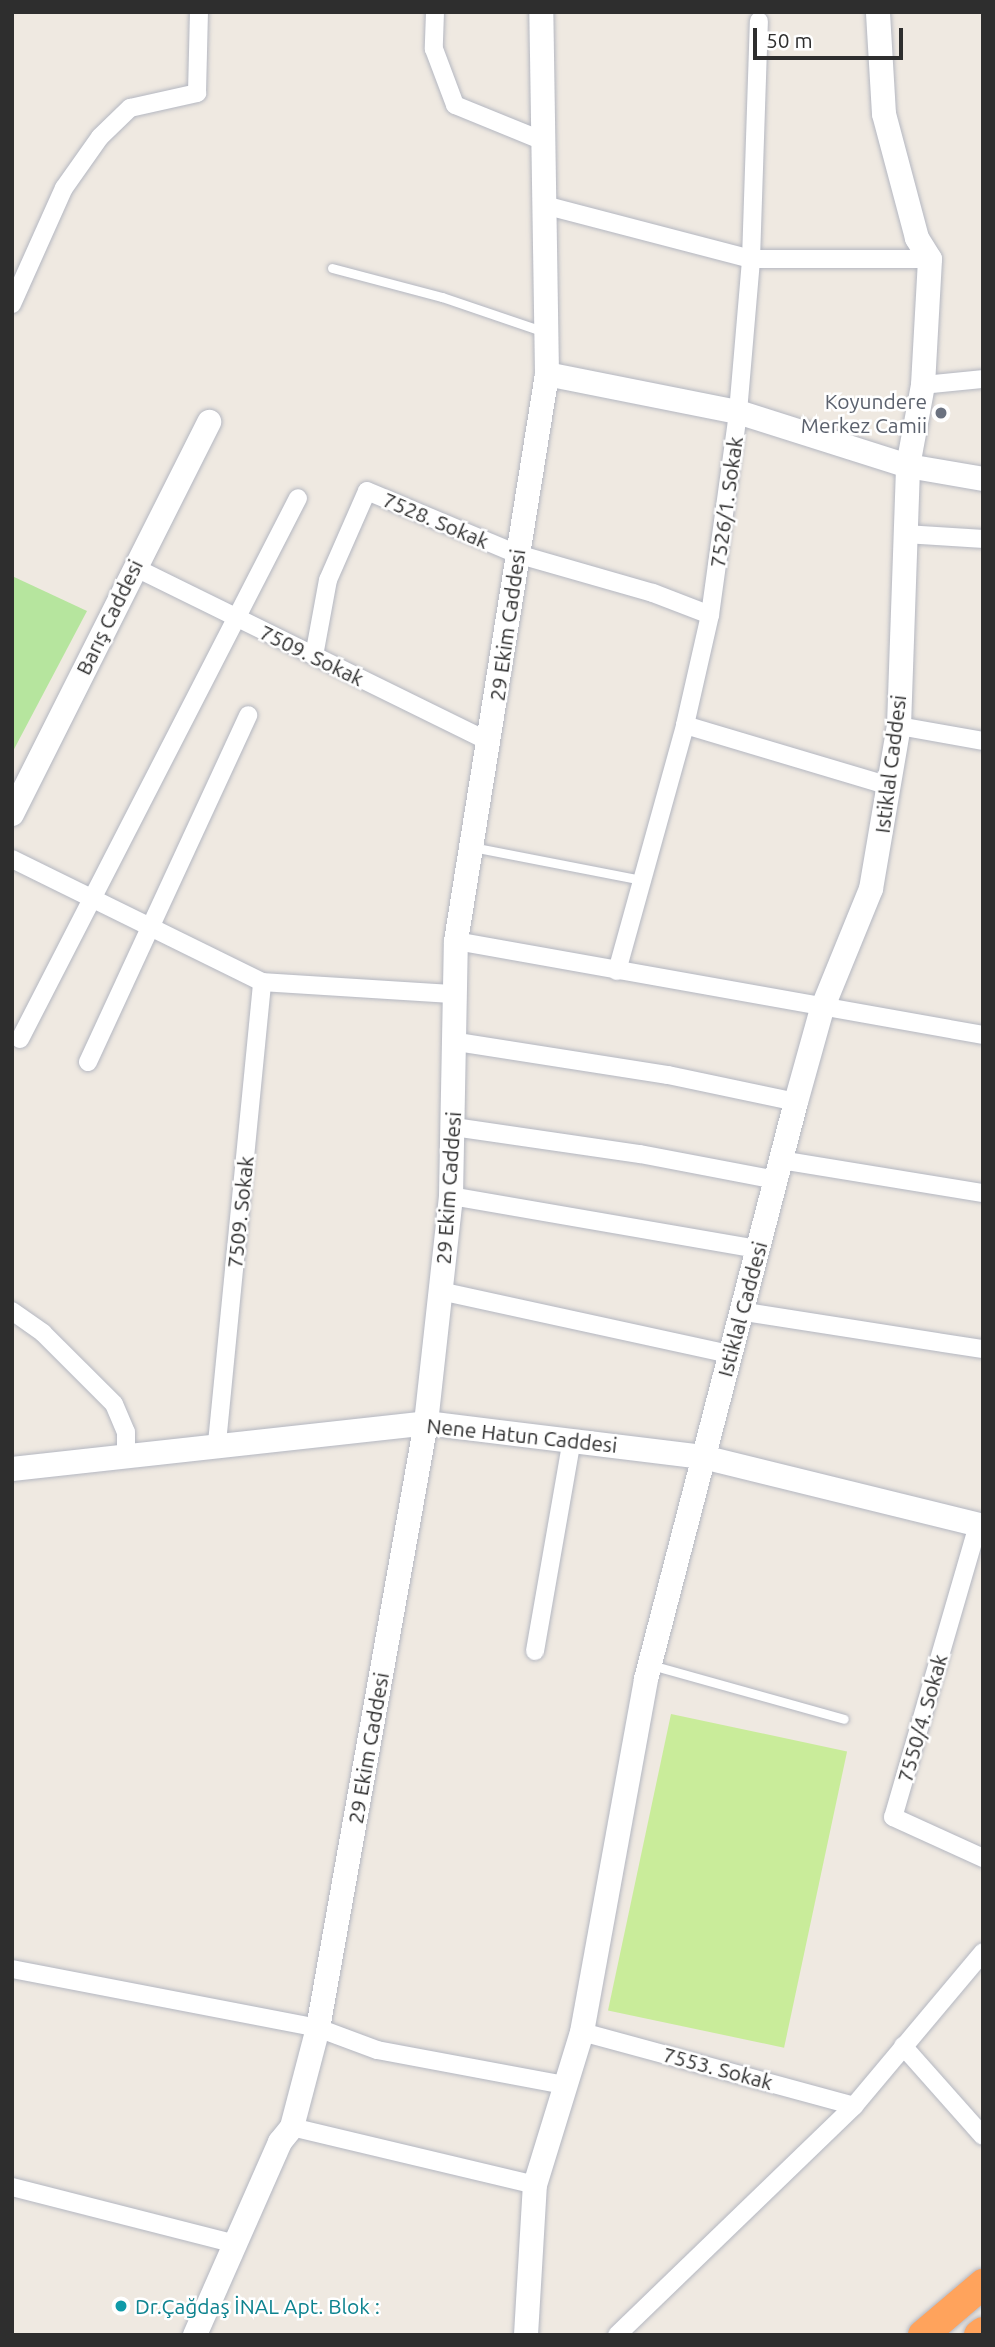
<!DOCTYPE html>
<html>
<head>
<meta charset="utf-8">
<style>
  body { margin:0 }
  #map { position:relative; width:995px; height:2347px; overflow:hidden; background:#efe9e1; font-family:Ubuntu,sans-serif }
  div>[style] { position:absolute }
  .green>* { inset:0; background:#b6e59e }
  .pitch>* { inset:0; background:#c9ec9a; transform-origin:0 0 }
  .roads { filter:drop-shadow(0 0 2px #b4b7c1) drop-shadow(0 0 2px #b4b7c1) }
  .lane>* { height:9px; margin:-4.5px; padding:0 4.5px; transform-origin:4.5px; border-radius:4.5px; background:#fff }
  .street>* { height:18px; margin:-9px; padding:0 9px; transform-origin:9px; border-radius:9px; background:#fff }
  .secondary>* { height:24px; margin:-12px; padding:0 12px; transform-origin:12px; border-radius:12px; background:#fff }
  .highway>* { height:30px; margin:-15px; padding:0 15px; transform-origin:15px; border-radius:15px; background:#ffa35c }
  .dots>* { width:19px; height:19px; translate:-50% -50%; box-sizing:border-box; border:4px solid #fff; border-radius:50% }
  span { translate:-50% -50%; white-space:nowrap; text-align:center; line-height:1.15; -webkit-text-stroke:5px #fff; paint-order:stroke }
  .worship-label { font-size:21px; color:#5b616d }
  .right { translate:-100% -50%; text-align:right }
  .street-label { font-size:21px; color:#2e2e2e }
  .culture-label { font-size:21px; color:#0d838f }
  .left { translate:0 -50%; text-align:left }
  .frame { position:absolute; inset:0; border:14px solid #2e2e2e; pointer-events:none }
  .scale { position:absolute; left:753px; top:28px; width:150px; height:32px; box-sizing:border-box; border:4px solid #2e2e2e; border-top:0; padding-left:9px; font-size:21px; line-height:24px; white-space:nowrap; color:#2e2e2e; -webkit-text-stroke:5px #fff; paint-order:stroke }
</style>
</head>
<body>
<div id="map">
  <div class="green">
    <div style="clip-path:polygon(12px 576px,87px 611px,12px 753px)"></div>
  </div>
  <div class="pitch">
    <div style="left:671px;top:1714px;width:180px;height:303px;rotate:12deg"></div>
  </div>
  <div class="roads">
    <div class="lane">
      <div style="left:332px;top:268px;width:114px;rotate:14.8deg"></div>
      <div style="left:442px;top:297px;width:109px;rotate:18.8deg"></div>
      <div style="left:472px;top:847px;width:173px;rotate:11deg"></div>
      <div style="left:651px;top:1665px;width:200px;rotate:15.6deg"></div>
    </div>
    <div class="street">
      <div style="left:435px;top:12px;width:37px;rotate:92deg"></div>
      <div style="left:434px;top:49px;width:60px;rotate:69.4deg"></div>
      <div style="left:455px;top:105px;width:95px;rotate:22.2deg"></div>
      <div style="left:544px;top:205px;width:214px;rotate:14.6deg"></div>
      <div style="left:751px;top:259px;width:179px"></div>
      <div style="left:12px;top:304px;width:127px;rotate:-65.9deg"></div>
      <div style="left:64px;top:188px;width:62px;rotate:-54.8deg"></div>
      <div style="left:100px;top:137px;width:42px;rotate:-44deg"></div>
      <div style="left:130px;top:108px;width:69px;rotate:-12.6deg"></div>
      <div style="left:197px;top:93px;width:81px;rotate:-88.6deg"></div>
      <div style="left:923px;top:385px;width:60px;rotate:-5.7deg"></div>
      <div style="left:906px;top:534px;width:77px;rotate:3.7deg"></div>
      <div style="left:134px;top:567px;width:397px;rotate:26.2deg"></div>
      <div style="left:314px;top:656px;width:77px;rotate:-79.6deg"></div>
      <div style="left:328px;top:580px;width:97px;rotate:-66.3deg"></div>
      <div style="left:367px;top:491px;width:163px;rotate:22.8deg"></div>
      <div style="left:517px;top:554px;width:141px;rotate:16deg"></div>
      <div style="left:653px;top:593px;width:61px;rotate:21.1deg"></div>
      <div style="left:685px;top:725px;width:213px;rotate:16.6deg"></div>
      <div style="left:899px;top:726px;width:85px;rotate:10.1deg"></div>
      <div style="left:12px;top:859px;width:279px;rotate:26.2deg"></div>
      <div style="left:262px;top:982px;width:193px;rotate:3.6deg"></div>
      <div style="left:456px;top:941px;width:535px;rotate:10.11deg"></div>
      <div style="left:617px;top:971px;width:255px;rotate:-74.5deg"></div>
      <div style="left:685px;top:725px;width:113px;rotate:-77.2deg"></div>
      <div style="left:710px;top:615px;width:205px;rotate:-82.1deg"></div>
      <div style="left:738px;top:412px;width:154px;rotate:-85.1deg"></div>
      <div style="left:751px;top:259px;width:238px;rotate:-88.1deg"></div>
      <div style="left:20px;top:1039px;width:608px;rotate:-62.8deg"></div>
      <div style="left:451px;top:1041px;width:220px;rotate:8.9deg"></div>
      <div style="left:668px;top:1075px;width:131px;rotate:11.9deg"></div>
      <div style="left:88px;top:1062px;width:382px;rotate:-65.2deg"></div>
      <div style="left:454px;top:1127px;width:188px;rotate:8.3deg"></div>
      <div style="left:640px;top:1154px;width:138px;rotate:10.8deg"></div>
      <div style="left:781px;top:1160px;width:205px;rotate:9.3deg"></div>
      <div style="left:451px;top:1196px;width:313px;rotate:9.8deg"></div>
      <div style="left:440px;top:1291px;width:296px;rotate:12.3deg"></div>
      <div style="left:12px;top:1311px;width:38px;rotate:35deg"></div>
      <div style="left:43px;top:1333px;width:100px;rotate:45deg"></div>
      <div style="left:114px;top:1404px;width:30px;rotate:67deg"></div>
      <div style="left:126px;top:1432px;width:21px;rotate:90deg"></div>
      <div style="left:739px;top:1311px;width:247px;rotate:8.9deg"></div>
      <div style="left:217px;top:1443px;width:463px;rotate:-84.4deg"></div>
      <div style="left:978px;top:1525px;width:304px;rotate:106.2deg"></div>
      <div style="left:893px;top:1817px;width:99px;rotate:24.5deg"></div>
      <div style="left:535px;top:1651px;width:215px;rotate:-80.1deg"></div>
      <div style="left:12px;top:1969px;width:312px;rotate:10.9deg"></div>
      <div style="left:318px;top:2028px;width:63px;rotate:20.4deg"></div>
      <div style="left:377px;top:2050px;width:190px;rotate:10.6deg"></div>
      <div style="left:582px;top:2032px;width:282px;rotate:15.2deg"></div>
      <div style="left:903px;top:2046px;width:120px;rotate:48.4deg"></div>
      <div style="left:292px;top:2127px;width:250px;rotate:13.4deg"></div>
      <div style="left:12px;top:2187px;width:230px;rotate:14.3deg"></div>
      <div style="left:617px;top:2335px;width:330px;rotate:-44deg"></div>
      <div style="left:854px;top:2106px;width:201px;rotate:-50deg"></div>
    </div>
    <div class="secondary">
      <div style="left:547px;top:374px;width:195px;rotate:11.3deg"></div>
      <div style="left:738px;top:412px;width:178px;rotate:17.6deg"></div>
      <div style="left:908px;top:466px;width:76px;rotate:9.8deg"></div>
      <div style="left:12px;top:814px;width:439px;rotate:-63.3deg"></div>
      <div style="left:12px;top:1469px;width:417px;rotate:-6.3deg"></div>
      <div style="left:426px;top:1423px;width:279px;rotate:7deg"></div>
      <div style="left:703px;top:1457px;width:288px;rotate:13.8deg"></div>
      <div style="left:195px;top:2335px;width:211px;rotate:-66.2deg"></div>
      <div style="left:280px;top:2142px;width:19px;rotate:-51deg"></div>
      <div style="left:292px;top:2127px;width:102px;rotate:-75.3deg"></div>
      <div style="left:318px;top:2028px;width:615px;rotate:-79.88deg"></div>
      <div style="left:426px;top:1423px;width:228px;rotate:-83.7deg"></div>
      <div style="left:451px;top:1196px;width:255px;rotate:-88.9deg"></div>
      <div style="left:456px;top:941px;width:574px;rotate:-80.88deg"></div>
      <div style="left:547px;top:374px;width:362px;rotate:-90.9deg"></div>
      <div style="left:526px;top:2335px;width:150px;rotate:-86.6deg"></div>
      <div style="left:535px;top:2185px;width:160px;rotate:-72.9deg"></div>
      <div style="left:582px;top:2032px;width:359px;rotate:-79.7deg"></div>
      <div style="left:646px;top:1679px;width:596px;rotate:-75.43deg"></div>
      <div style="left:796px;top:1102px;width:97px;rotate:-74.4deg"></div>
      <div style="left:822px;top:1009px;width:130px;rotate:-67.8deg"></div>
      <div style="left:871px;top:889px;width:165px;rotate:-80.3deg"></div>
      <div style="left:899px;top:726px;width:260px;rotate:-88deg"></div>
      <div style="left:908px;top:466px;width:82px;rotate:-79.5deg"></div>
      <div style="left:923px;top:385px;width:126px;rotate:-86.8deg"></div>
      <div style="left:930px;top:259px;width:25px;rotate:-122deg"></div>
      <div style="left:917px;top:238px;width:128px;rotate:-104.9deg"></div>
      <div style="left:884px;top:114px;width:102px;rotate:-93.4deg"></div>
    </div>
    <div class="highway">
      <div style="left:923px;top:2335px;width:79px;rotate:-40.4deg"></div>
      <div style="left:979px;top:2335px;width:5px;rotate:-37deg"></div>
    </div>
  </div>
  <div class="dots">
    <div style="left:941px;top:413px;background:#6b7280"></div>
    <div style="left:121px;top:2306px;background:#0f9aa8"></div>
  </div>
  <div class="worship-label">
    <span class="right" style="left:927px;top:413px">Koyundere<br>Merkez Camii</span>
  </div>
  <div class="street-label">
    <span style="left:726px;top:502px;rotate:-82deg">7526/1. Sokak</span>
    <span style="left:436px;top:520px;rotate:23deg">7528. Sokak</span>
    <span style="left:109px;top:617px;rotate:-64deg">Barış Caddesi</span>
    <span style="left:507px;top:625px;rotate:-82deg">29 Ekim Caddesi</span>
    <span style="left:312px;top:655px;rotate:26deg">7509. Sokak</span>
    <span style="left:890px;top:764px;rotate:-83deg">Istiklal Caddesi</span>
    <span style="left:448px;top:1188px;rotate:-86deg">29 Ekim Caddesi</span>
    <span style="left:240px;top:1212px;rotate:-84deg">7509. Sokak</span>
    <span style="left:742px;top:1309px;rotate:-75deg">Istiklal Caddesi</span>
    <span style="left:522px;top:1435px;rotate:6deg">Nene Hatun Caddesi</span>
    <span style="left:922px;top:1718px;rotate:-74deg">7550/4. Sokak</span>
    <span style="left:368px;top:1748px;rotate:-80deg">29 Ekim Caddesi</span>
    <span style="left:718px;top:2068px;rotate:15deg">7553. Sokak</span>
  </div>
  <div class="culture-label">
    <span class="left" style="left:135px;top:2306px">Dr.Çağdaş İNAL Apt. Blok :</span>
  </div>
  <div class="frame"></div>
  <div class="scale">50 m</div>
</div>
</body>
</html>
